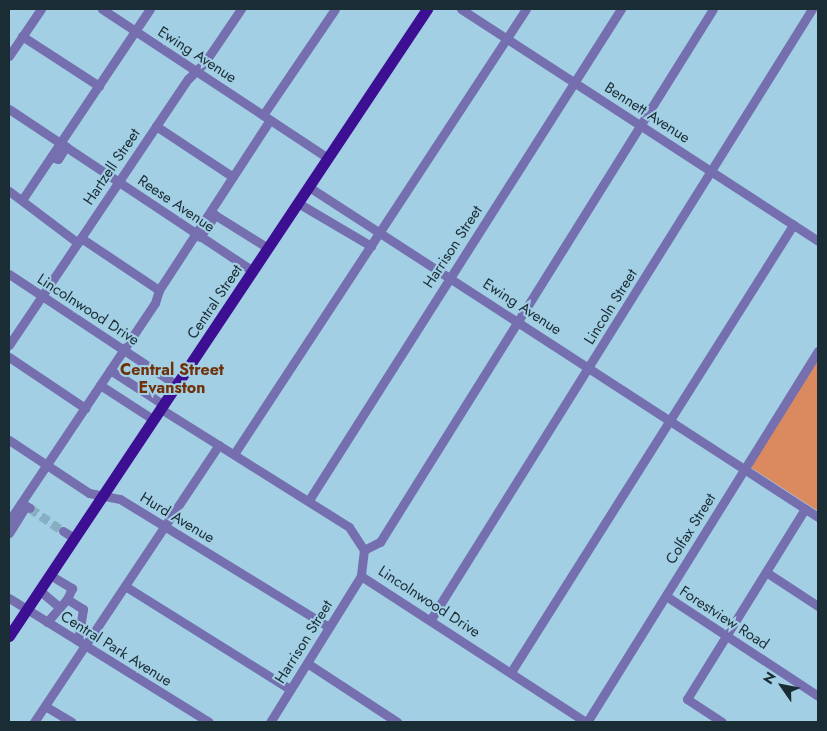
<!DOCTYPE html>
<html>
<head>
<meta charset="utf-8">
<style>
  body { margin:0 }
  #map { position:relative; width:827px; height:731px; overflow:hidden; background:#a2cfe4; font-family:Jost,sans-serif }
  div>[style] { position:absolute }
  .green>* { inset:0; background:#db895f }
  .minor-tunnel>* { height:9px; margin-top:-4.5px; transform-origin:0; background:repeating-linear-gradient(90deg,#87aec1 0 9px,transparent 0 13.5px) }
  .minor>* { height:9px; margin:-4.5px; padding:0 4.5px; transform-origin:4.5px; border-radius:4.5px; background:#756fb0 }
  .major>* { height:11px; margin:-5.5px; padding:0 5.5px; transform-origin:5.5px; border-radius:5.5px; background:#3d0f93 }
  span { translate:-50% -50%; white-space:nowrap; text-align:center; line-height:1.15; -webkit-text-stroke:4px #a2cfe4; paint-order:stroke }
  .street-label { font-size:15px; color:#1a2c34 }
  .neighbourhood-label { font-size:16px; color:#6f310a; font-weight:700 }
  .frame { position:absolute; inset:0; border:10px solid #1a2c34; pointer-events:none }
  .north { position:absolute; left:757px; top:661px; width:50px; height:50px; -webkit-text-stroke:4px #a2cfe4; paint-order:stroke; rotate:303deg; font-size:14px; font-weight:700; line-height:20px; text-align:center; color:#1a2c34 }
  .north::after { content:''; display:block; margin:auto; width:18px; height:22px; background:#1a2c34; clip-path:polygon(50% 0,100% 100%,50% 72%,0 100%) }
</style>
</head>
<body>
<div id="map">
  <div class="green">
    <div style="clip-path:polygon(818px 359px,818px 511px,750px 467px)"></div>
  </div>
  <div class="minor-tunnel">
    <div style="left:30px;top:508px;width:40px;rotate:34.9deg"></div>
  </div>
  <div class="minor">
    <div style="left:102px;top:9px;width:271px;rotate:33.4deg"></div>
    <div style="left:461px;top:9px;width:426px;rotate:33deg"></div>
    <div style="left:22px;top:36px;width:92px;rotate:33deg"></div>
    <div style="left:9px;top:56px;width:57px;rotate:-55.8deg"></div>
    <div style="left:9px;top:109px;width:293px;rotate:33.6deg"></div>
    <div style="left:263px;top:115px;width:128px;rotate:-55.8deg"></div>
    <div style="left:156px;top:126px;width:92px;rotate:33.5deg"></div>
    <div style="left:51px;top:157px;width:7px;rotate:16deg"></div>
    <div style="left:58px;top:159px;width:15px;rotate:-58deg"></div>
    <div style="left:309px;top:187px;width:607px;rotate:32.96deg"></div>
    <div style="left:9px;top:191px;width:86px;rotate:37deg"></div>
    <div style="left:22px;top:200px;width:230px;rotate:-56.2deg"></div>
    <div style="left:298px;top:203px;width:85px;rotate:30.5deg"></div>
    <div style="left:200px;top:237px;width:27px;rotate:-56deg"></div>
    <div style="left:215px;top:215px;width:62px;rotate:31.9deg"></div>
    <div style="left:81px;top:238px;width:94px;rotate:33.7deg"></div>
    <div style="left:9px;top:274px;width:201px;rotate:33.5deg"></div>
    <div style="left:9px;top:345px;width:321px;rotate:-56.1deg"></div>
    <div style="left:188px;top:79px;width:24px;rotate:-45deg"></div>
    <div style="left:205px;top:62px;width:64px;rotate:-55.8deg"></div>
    <div style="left:9px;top:357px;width:92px;rotate:33.9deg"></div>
    <div style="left:110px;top:370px;width:64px;rotate:32.9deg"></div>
    <div style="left:100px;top:385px;width:64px;rotate:32.9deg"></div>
    <div style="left:161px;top:409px;width:222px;rotate:32.1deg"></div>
    <div style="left:349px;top:527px;width:27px;rotate:57deg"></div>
    <div style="left:364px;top:550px;width:26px;rotate:97deg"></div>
    <div style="left:361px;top:576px;width:172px;rotate:121.9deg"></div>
    <div style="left:9px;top:440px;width:96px;rotate:33.5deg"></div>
    <div style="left:89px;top:493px;width:32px;rotate:11deg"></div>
    <div style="left:120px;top:499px;width:245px;rotate:31.5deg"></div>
    <div style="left:234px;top:454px;width:532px;rotate:-56.73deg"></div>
    <div style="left:309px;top:500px;width:582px;rotate:-57.57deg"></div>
    <div style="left:9px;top:521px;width:262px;rotate:-56.2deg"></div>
    <div style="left:155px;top:303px;width:14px;rotate:-73deg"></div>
    <div style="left:159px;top:290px;width:203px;rotate:-56.9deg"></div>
    <div style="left:63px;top:531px;width:13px;rotate:32deg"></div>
    <div style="left:9px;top:533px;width:32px;rotate:-58deg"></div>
    <div style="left:26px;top:506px;width:4px;rotate:27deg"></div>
    <div style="left:364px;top:550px;width:18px;rotate:-27deg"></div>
    <div style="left:380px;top:542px;width:628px;rotate:-58deg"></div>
    <div style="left:766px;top:572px;width:62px;rotate:33.2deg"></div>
    <div style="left:50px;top:575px;width:26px;rotate:31deg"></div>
    <div style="left:72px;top:588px;width:12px;rotate:114deg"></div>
    <div style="left:361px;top:576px;width:268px;rotate:33deg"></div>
    <div style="left:125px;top:586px;width:195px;rotate:32deg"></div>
    <div style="left:39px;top:590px;width:26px;rotate:40deg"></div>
    <div style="left:666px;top:596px;width:182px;rotate:33.3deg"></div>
    <div style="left:9px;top:598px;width:235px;rotate:31.8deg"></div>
    <div style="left:431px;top:619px;width:719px;rotate:-58.01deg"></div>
    <div style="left:47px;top:622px;width:30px;rotate:-49deg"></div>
    <div style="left:67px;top:599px;width:19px;rotate:32deg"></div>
    <div style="left:83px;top:609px;width:32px;rotate:99deg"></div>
    <div style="left:307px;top:663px;width:108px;rotate:33.2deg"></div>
    <div style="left:511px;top:672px;width:529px;rotate:-57.75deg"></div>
    <div style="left:45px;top:706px;width:31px;rotate:31deg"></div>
    <div style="left:34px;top:722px;width:333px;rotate:-56.3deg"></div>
    <div style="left:587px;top:722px;width:437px;rotate:-58.1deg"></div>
    <div style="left:722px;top:722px;width:42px;rotate:-146.7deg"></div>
    <div style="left:687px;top:699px;width:224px;rotate:-58.2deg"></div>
  </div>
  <div class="major">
    <div style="left:9px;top:636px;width:754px;rotate:-56.31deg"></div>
  </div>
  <div class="street-label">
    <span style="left:197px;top:55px;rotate:33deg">Ewing Avenue</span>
    <span style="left:647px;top:113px;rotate:33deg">Bennett Avenue</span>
    <span style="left:112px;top:167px;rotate:-56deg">Hartzell Street</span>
    <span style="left:176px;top:204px;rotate:34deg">Reese Avenue</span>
    <span style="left:453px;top:247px;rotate:-57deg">Harrison Street</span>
    <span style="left:215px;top:302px;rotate:-56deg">Central Street</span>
    <span style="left:522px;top:307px;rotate:33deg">Ewing Avenue</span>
    <span style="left:611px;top:307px;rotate:-58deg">Lincoln Street</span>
    <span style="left:88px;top:310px;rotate:33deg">Lincolnwood Drive</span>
    <span style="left:177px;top:518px;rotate:31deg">Hurd Avenue</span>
    <span style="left:691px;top:529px;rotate:-58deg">Colfax Street</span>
    <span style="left:429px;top:602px;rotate:33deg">Lincolnwood Drive</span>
    <span style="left:724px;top:618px;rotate:33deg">Forestview Road</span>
    <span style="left:304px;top:642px;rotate:-58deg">Harrison Street</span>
    <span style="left:116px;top:649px;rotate:32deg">Central Park Avenue</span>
  </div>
  <div class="neighbourhood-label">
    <span style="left:172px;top:379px">Central Street<br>Evanston</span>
  </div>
  <div class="frame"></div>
  <div class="north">N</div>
</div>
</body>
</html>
